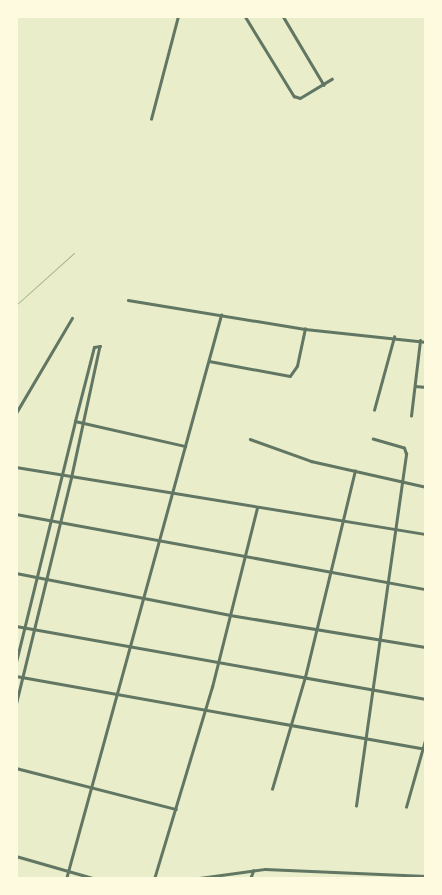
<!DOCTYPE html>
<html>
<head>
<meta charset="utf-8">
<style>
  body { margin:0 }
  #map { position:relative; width:442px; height:895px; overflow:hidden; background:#e9edc9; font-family:"Roboto Condensed",sans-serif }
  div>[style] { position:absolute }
  .stream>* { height:1px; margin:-0.5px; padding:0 0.5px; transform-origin:0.5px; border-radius:0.5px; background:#a3b18a }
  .minor>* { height:2.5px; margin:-1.25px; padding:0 1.25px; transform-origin:1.25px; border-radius:1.25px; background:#617663 }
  span { translate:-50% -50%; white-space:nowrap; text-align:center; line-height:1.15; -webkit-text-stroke:5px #fefae0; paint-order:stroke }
  .frame { position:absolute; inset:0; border:18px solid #fefae0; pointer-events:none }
</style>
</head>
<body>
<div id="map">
  <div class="stream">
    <div style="left:16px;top:305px;width:78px;rotate:-41.9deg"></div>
  </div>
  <div class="minor">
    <div style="left:245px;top:16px;width:94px;rotate:58.5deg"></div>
    <div style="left:294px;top:96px;width:6px;rotate:18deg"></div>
    <div style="left:300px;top:98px;width:37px;rotate:-31deg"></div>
    <div style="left:283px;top:16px;width:80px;rotate:59.3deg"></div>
    <div style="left:151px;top:119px;width:106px;rotate:-75.3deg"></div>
    <div style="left:128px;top:300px;width:179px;rotate:9.3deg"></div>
    <div style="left:305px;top:329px;width:122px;rotate:6.1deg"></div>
    <div style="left:209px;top:361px;width:82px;rotate:10.5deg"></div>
    <div style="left:290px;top:376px;width:12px;rotate:-55deg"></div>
    <div style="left:297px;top:366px;width:38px;rotate:-78deg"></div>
    <div style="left:415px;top:386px;width:11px;rotate:5deg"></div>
    <div style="left:374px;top:410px;width:76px;rotate:-74.7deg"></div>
    <div style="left:16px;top:413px;width:110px;rotate:-59.5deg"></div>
    <div style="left:411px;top:416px;width:76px;rotate:-83.2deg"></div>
    <div style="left:75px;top:421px;width:113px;rotate:12.8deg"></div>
    <div style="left:250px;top:439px;width:65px;rotate:19.8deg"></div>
    <div style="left:311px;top:461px;width:118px;rotate:12.7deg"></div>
    <div style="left:16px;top:467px;width:415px;rotate:9.3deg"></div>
    <div style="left:16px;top:514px;width:417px;rotate:10.4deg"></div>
    <div style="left:16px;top:573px;width:218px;rotate:11.1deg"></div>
    <div style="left:230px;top:615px;width:199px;rotate:9.3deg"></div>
    <div style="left:16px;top:626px;width:416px;rotate:10.1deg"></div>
    <div style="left:16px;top:662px;width:248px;rotate:-76.2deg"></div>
    <div style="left:75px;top:421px;width:76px;rotate:-75.6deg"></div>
    <div style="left:94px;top:347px;width:6px;rotate:-9deg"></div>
    <div style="left:100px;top:346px;width:133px;rotate:102.2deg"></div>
    <div style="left:72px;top:476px;width:236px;rotate:103.7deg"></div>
    <div style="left:16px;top:676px;width:416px;rotate:10.1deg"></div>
    <div style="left:16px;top:768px;width:165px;rotate:14.4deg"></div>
    <div style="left:272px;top:789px;width:117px;rotate:-73.6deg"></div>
    <div style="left:305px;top:677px;width:212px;rotate:-76.4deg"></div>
    <div style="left:356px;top:806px;width:356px;rotate:-81.9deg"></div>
    <div style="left:406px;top:454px;width:6px;rotate:-108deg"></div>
    <div style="left:404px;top:448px;width:32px;rotate:-164deg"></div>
    <div style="left:406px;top:807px;width:73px;rotate:-74.1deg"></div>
    <div style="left:16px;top:856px;width:83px;rotate:16deg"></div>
    <div style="left:66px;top:879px;width:585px;rotate:-74.63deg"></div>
    <div style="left:154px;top:879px;width:201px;rotate:-73.2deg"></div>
    <div style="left:212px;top:687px;width:185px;rotate:-75.9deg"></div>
    <div style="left:192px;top:879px;width:74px;rotate:-7.8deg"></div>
    <div style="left:265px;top:869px;width:161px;rotate:2.5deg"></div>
    <div style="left:250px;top:879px;width:9px;rotate:-69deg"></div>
  </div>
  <div class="frame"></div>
</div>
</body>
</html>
